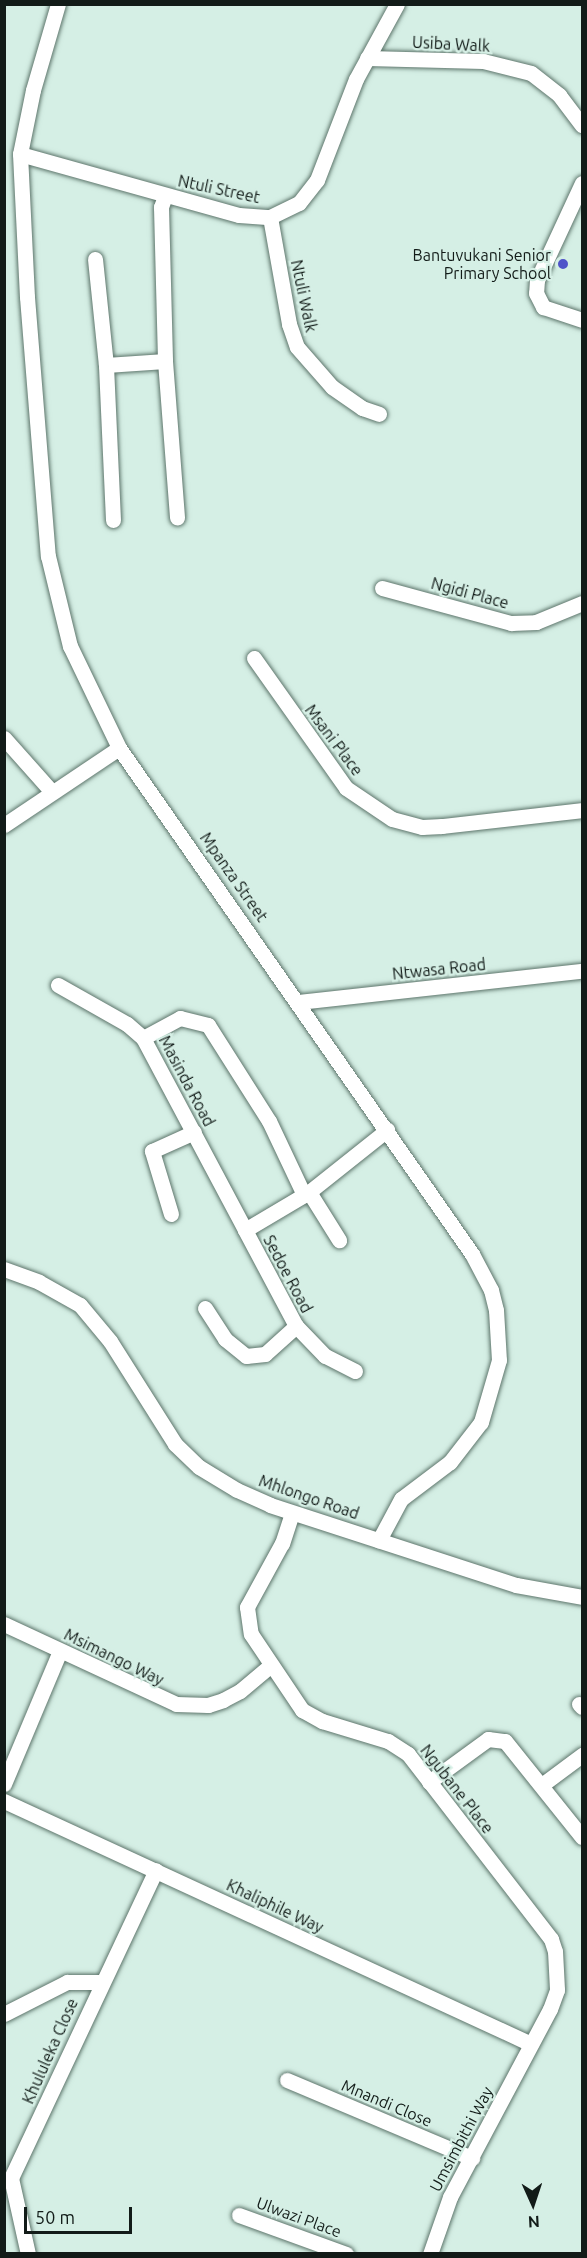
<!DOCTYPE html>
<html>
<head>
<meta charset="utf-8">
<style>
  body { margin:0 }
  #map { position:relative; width:587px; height:2258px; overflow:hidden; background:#d5efe5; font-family:Ubuntu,sans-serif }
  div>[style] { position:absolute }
  .roads { filter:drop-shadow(0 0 2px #5d756b) drop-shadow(0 0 2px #5d756b) }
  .minor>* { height:15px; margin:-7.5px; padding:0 7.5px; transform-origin:7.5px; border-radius:7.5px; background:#fff }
  .dots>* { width:16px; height:16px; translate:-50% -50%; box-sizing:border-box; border:3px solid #d5efe5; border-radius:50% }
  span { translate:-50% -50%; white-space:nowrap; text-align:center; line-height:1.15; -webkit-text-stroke:4.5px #d5efe5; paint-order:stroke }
  .street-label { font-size:16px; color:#121b18 }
  .poi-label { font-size:16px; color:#121b18 }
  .right { translate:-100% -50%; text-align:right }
  .frame { position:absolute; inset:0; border:6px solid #121b18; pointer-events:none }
  .north { position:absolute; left:503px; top:2174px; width:60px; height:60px; -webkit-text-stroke:4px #d5efe5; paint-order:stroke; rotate:177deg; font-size:16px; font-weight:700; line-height:24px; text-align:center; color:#121b18 }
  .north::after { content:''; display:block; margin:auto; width:21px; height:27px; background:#121b18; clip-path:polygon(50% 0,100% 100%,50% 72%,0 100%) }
  .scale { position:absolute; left:24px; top:2207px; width:108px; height:27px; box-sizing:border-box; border:3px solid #121b18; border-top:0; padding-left:8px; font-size:18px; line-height:21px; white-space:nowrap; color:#121b18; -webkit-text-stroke:4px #d5efe5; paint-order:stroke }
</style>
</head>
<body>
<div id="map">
  <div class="roads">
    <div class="minor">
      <div style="left:58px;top:4px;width:90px;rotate:106.2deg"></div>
      <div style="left:33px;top:90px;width:65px;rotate:101.5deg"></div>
      <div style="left:20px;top:154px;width:143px;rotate:87.2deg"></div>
      <div style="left:27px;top:297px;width:260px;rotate:85.4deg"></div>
      <div style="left:48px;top:556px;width:93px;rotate:76.3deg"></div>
      <div style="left:70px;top:646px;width:113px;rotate:64.3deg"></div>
      <div style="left:119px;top:748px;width:617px;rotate:55.1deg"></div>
      <div style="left:472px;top:1254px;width:41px;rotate:62.2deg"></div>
      <div style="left:491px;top:1290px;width:21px;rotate:76deg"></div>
      <div style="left:496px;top:1310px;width:50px;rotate:86.6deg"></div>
      <div style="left:499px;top:1360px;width:65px;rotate:106.2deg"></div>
      <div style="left:481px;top:1422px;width:51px;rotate:127.8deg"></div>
      <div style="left:450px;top:1462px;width:61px;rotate:142.9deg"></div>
      <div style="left:401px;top:1499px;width:47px;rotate:118.2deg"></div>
      <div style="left:367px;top:58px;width:116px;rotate:1.5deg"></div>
      <div style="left:483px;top:61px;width:49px;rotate:14deg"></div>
      <div style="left:531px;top:73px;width:36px;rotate:38deg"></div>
      <div style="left:559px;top:95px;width:38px;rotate:53deg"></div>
      <div style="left:20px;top:154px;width:227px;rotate:15.6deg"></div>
      <div style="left:239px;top:215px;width:31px;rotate:4deg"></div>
      <div style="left:270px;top:217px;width:32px;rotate:-26deg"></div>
      <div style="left:299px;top:203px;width:29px;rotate:-52deg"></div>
      <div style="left:317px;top:180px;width:108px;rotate:-68.9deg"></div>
      <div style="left:356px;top:79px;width:85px;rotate:-61.3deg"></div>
      <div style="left:582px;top:183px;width:107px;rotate:114.9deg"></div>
      <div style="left:537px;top:280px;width:13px;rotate:94deg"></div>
      <div style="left:536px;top:293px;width:16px;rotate:63deg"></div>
      <div style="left:543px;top:307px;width:41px;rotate:18.4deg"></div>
      <div style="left:165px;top:196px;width:12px;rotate:110deg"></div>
      <div style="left:161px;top:207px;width:154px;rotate:88.5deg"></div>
      <div style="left:165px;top:361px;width:157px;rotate:85.6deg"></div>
      <div style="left:270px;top:217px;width:109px;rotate:79.9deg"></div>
      <div style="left:289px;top:324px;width:24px;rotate:71deg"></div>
      <div style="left:297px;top:347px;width:53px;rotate:48.8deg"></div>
      <div style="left:332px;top:387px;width:37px;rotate:35deg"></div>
      <div style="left:362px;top:408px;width:18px;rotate:19deg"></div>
      <div style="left:95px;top:259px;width:107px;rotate:84.1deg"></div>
      <div style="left:113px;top:520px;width:155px;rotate:-92.6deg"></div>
      <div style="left:106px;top:365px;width:59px;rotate:-3.9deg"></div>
      <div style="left:382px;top:588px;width:134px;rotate:15.2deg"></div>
      <div style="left:511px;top:623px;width:25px;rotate:-2deg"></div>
      <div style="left:536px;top:622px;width:50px;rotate:-22.4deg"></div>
      <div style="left:254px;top:658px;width:159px;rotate:54.7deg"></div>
      <div style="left:346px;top:788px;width:55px;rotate:34deg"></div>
      <div style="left:392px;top:819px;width:31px;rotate:15deg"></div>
      <div style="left:422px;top:827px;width:20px;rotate:-3deg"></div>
      <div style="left:442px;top:826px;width:141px;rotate:-6.5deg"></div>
      <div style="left:4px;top:738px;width:72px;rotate:48.4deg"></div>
      <div style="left:4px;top:825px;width:138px;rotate:-33.8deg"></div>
      <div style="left:58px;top:985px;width:79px;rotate:29.5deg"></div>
      <div style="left:127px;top:1024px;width:21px;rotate:41deg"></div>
      <div style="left:143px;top:1038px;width:217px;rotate:62deg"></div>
      <div style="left:299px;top:1002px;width:285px;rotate:-6.3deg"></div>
      <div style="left:143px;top:1038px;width:42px;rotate:-28.4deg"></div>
      <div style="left:180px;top:1018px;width:29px;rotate:14deg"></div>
      <div style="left:208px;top:1025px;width:114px;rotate:57.6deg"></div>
      <div style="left:269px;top:1121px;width:82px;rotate:64.7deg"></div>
      <div style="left:309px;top:1192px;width:57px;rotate:58deg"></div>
      <div style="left:171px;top:1214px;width:66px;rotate:-106.8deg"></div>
      <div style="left:152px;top:1151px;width:46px;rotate:-24.3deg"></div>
      <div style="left:4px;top:1269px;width:37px;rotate:20deg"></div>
      <div style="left:39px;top:1282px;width:47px;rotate:29.3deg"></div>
      <div style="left:80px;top:1305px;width:47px;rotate:50.2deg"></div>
      <div style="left:110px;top:1341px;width:122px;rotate:57.7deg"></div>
      <div style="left:175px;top:1444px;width:33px;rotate:44deg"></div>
      <div style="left:199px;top:1467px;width:44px;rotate:31.2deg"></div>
      <div style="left:237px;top:1490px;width:36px;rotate:24deg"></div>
      <div style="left:270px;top:1505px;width:259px;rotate:18deg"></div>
      <div style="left:516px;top:1585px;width:67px;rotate:10.3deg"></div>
      <div style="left:205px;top:1308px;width:37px;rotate:57deg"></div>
      <div style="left:225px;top:1339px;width:27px;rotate:39deg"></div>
      <div style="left:246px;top:1356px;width:19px;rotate:-6deg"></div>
      <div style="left:265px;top:1354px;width:42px;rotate:-42.1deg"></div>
      <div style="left:355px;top:1371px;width:34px;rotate:-153deg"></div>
      <div style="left:325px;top:1356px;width:42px;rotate:-134deg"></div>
      <div style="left:296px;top:1326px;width:109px;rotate:-118deg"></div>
      <div style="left:245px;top:1230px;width:74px;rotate:-30.7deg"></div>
      <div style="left:309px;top:1192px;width:100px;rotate:-38.5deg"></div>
      <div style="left:292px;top:1513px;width:32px;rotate:108deg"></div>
      <div style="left:282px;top:1543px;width:73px;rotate:118.7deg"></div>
      <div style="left:247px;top:1607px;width:27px;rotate:82deg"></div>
      <div style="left:251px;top:1634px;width:92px;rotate:56.1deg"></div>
      <div style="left:302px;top:1710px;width:23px;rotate:29deg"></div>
      <div style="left:322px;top:1721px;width:69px;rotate:16.9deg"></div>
      <div style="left:388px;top:1741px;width:24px;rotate:33deg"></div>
      <div style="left:408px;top:1754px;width:234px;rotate:52.3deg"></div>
      <div style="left:551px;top:1939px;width:13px;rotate:72deg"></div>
      <div style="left:555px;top:1951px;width:39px;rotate:87deg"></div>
      <div style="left:557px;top:1990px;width:20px;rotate:110deg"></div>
      <div style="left:550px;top:2009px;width:213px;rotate:118deg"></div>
      <div style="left:450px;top:2197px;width:60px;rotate:109.3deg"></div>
      <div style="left:4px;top:1624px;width:190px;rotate:24.9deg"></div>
      <div style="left:176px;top:1704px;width:32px;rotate:2deg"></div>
      <div style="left:208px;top:1705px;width:16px;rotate:-18deg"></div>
      <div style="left:223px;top:1700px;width:19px;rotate:-28deg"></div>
      <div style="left:240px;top:1691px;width:40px;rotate:-40deg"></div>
      <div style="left:579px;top:1704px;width:4px;rotate:45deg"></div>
      <div style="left:429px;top:1782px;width:73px;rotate:-36.1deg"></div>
      <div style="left:488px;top:1739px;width:17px;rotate:7deg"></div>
      <div style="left:505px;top:1741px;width:123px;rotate:51.3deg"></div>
      <div style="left:4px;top:1784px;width:144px;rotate:-67.2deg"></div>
      <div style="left:543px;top:1784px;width:49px;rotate:-36.6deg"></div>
      <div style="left:4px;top:1801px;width:580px;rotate:24.75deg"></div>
      <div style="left:4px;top:2014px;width:71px;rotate:-26.9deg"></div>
      <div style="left:67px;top:1982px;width:33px"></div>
      <div style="left:287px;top:2080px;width:201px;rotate:22.9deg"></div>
      <div style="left:239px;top:2215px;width:114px;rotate:20deg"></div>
      <div style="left:28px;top:2254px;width:78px;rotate:-102.6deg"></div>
      <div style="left:11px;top:2178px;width:340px;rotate:-64.8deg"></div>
    </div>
  </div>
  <div class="dots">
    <div style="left:563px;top:264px;background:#4f53c9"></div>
  </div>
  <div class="street-label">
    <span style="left:451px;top:44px;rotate:3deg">Usiba Walk</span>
    <span style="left:219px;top:189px;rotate:12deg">Ntuli Street</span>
    <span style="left:304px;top:296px;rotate:78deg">Ntuli Walk</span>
    <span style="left:470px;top:593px;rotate:15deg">Ngidi Place</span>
    <span style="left:334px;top:740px;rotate:53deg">Msani Place</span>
    <span style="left:234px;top:877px;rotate:55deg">Mpanza Street</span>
    <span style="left:439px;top:969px;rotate:-6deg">Ntwasa Road</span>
    <span style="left:187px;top:1081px;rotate:62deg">Masinda Road</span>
    <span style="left:288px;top:1274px;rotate:62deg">Sedoe Road</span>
    <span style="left:309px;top:1497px;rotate:19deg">Mhlongo Road</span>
    <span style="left:114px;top:1657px;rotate:26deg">Msimango Way</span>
    <span style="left:457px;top:1789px;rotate:52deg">Ngubane Place</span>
    <span style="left:275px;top:1906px;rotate:25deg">Khaliphile Way</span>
    <span style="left:50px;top:2051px;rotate:-66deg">Khululeka Close</span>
    <span style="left:387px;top:2103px;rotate:23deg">Mnandi Close</span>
    <span style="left:461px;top:2139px;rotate:-62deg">Umsimbithi Way</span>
    <span style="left:299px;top:2217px;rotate:20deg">Ulwazi Place</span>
  </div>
  <div class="poi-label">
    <span class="right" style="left:551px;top:264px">Bantuvukani Senior<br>Primary School</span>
  </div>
  <div class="frame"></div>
  <div class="north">N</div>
  <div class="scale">50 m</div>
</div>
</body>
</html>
